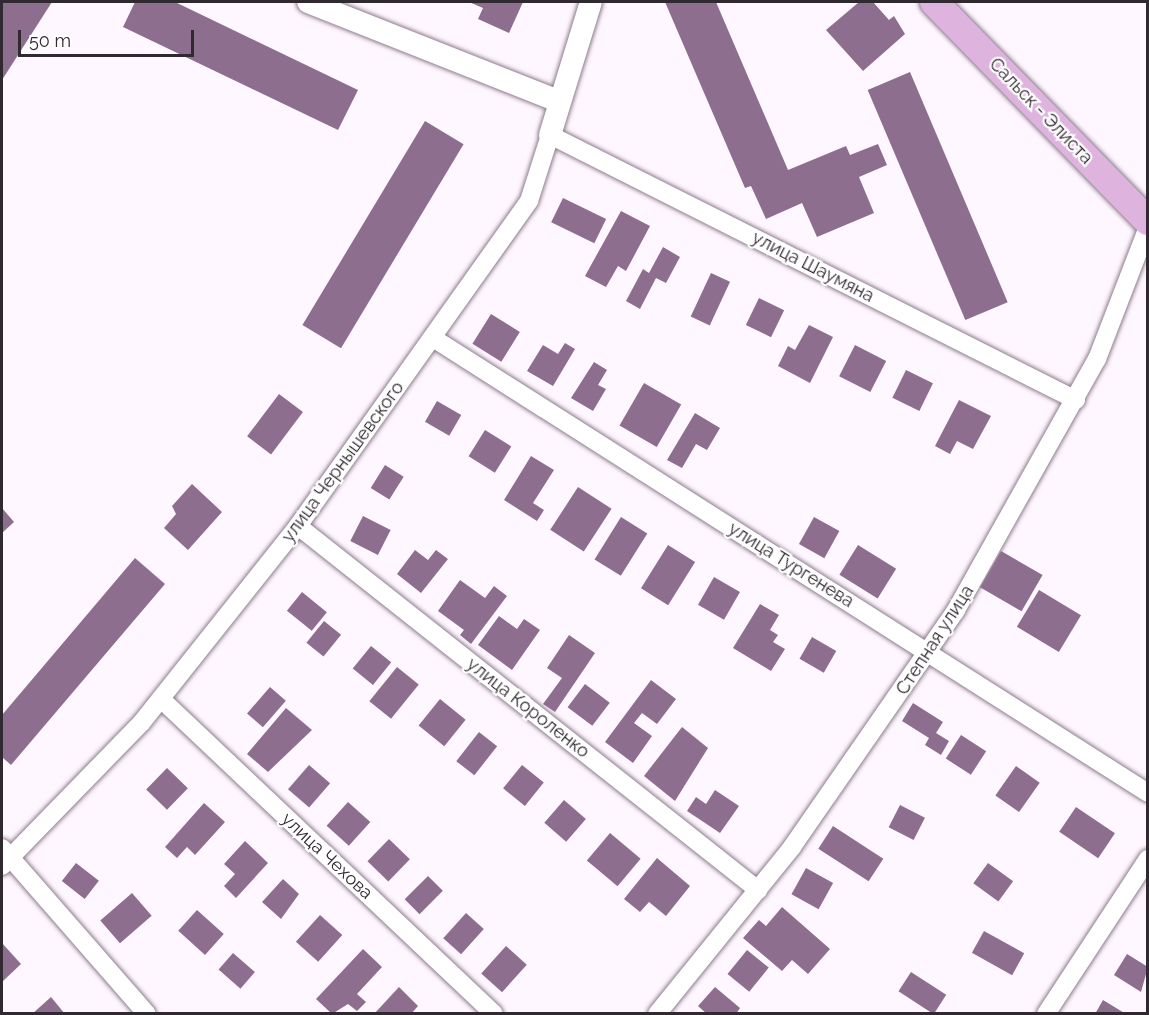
<!DOCTYPE html>
<html>
<head>
<meta charset="utf-8">
<style>
  body { margin:0 }
  #map { position:relative; width:1149px; height:1015px; overflow:hidden; background:#fff7ff; font-family:Raleway,sans-serif }
  div>[style] { position:absolute }
  .building>* { inset:0; background:#8e6e8f; transform-origin:0 0 }
  .roads { filter:drop-shadow(0 0 2px #8d7c8d) drop-shadow(0 0 2px #8d7c8d) }
  .minor>* { height:18px; margin:-9px; padding:0 9px; transform-origin:9px; border-radius:9px; background:#fff }
  .tertiary>* { height:22px; margin:-11px; padding:0 11px; transform-origin:11px; border-radius:11px; background:#fff }
  .primary>* { height:28px; margin:-14px; padding:0 14px; transform-origin:14px; border-radius:14px; background:#deb4df }
  span { translate:-50% -50%; white-space:nowrap; text-align:center; line-height:1.15; -webkit-text-stroke:4.5px #fff; paint-order:stroke }
  .street-label { font-size:18px; color:#302930 }
  .frame { position:absolute; inset:0; border:3px solid #302930; pointer-events:none }
  .scale { position:absolute; left:18px; top:30px; width:176px; height:27px; box-sizing:border-box; border:3px solid #302930; border-top:0; padding-left:8px; font-size:18px; line-height:21px; white-space:nowrap; color:#302930; -webkit-text-stroke:4px #fff; paint-order:stroke }
</style>
</head>
<body>
<div id="map">
  <div class="building">
    <div style="clip-path:polygon(2px 2px,52px 2px,2px 80px)"></div>
    <div style="clip-path:polygon(135px 2px,175px 2px,358px 90px,338px 130px,123px 27px)"></div>
    <div style="clip-path:polygon(469px 2px,523px 2px,509px 33px,478px 19px,483px 8px)"></div>
    <div style="clip-path:polygon(665px 2px,716px 2px,788px 170px,846px 146px,850px 155px,878px 144px,887px 165px,859px 177px,874px 213px,817px 237px,802px 203px,766px 219px,751px 186px,745px 188px)"></div>
    <div style="clip-path:polygon(859px 2px,873px 2px,889px 20px,894px 16px,905px 34px,863px 71px,826px 30px)"></div>
    <div style="left:910px;top:72px;width:250px;height:46px;rotate:67deg"></div>
    <div style="left:425px;top:121px;width:45px;height:238px;rotate:31deg"></div>
    <div style="left:563px;top:198px;width:48px;height:27px;rotate:26deg"></div>
    <div style="clip-path:polygon(621px 211px,650px 226px,626px 271px,618px 266px,606px 287px,585px 276px)"></div>
    <div style="clip-path:polygon(663px 247px,680px 257px,666px 283px,656px 278px,640px 309px,626px 301px,643px 269px,649px 273px)"></div>
    <div style="left:711px;top:273px;width:21px;height:48px;rotate:25deg"></div>
    <div style="left:759px;top:298px;width:28px;height:30px;rotate:26deg"></div>
    <div style="left:491px;top:314px;width:34px;height:35px;rotate:32deg"></div>
    <div style="clip-path:polygon(809px 325px,833px 337px,810px 383px,778px 366px,788px 346px,795px 350px)"></div>
    <div style="clip-path:polygon(565px 343px,575px 349px,553px 386px,527px 371px,543px 345px,558px 354px)"></div>
    <div style="left:855px;top:345px;width:35px;height:35px;rotate:27deg"></div>
    <div style="clip-path:polygon(594px 362px,607px 370px,598px 385px,606px 389px,593px 411px,571px 398px)"></div>
    <div style="left:906px;top:370px;width:30px;height:31px;rotate:26deg"></div>
    <div style="left:644px;top:383px;width:43px;height:49px;rotate:30deg"></div>
    <div style="left:279px;top:394px;width:30px;height:53px;rotate:37deg"></div>
    <div style="clip-path:polygon(959px 400px,991px 416px,973px 449px,957px 441px,950px 454px,935px 446px)"></div>
    <div style="left:437px;top:401px;width:28px;height:24px;rotate:30deg"></div>
    <div style="clip-path:polygon(695px 413px,720px 428px,707px 450px,696px 444px,682px 468px,667px 460px)"></div>
    <div style="left:485px;top:430px;width:31px;height:31px;rotate:32deg"></div>
    <div style="clip-path:polygon(531px 456px,554px 470px,533px 503px,544px 510px,537px 521px,504px 500px)"></div>
    <div style="left:385px;top:465px;width:22px;height:27px;rotate:32deg"></div>
    <div style="clip-path:polygon(192px 484px,222px 512px,188px 550px,164px 528px,176px 514px,172px 506px)"></div>
    <div style="left:578px;top:487px;width:40px;height:51px;rotate:33deg"></div>
    <div style="clip-path:polygon(2px 508px,14px 522px,2px 533px)"></div>
    <div style="left:363px;top:516px;width:31px;height:28px;rotate:27deg"></div>
    <div style="left:621px;top:517px;width:31px;height:50px;rotate:32deg"></div>
    <div style="left:814px;top:517px;width:29px;height:31px;rotate:29deg"></div>
    <div style="left:668px;top:545px;width:32px;height:51px;rotate:32deg"></div>
    <div style="left:858px;top:545px;width:45px;height:35px;rotate:32deg"></div>
    <div style="clip-path:polygon(415px 550px,428px 560px,436px 550px,448px 559px,421px 593px,397px 574px)"></div>
    <div style="left:1001px;top:551px;width:48px;height:42px;rotate:30deg"></div>
    <div style="clip-path:polygon(135px 558px,165px 584px,11px 765px,2px 757px,2px 715px)"></div>
    <div style="left:714px;top:577px;width:30px;height:32px;rotate:30deg"></div>
    <div style="clip-path:polygon(460px 580px,485px 598px,494px 586px,507px 596px,471px 644px,460px 635px,464px 630px,438px 611px)"></div>
    <div style="left:1039px;top:590px;width:49px;height:43px;rotate:31deg"></div>
    <div style="left:302px;top:592px;width:32px;height:24px;rotate:39deg"></div>
    <div style="clip-path:polygon(760px 604px,779px 615px,770px 630px,778px 635px,773px 642px,785px 649px,771px 671px,733px 648px)"></div>
    <div style="clip-path:polygon(499px 616px,517px 629px,524px 619px,540px 630px,512px 670px,478px 645px)"></div>
    <div style="left:324px;top:621px;width:22px;height:28px;rotate:39deg"></div>
    <div style="clip-path:polygon(569px 635px,595px 653px,555px 712px,543px 704px,562px 678px,547px 668px)"></div>
    <div style="left:812px;top:637px;width:28px;height:25px;rotate:30deg"></div>
    <div style="left:371px;top:646px;width:26px;height:29px;rotate:39deg"></div>
    <div style="left:397px;top:667px;width:28px;height:44px;rotate:39deg"></div>
    <div style="clip-path:polygon(651px 680px,676px 699px,657px 724px,642px 713px,634px 723px,652px 736px,633px 763px,605px 742px)"></div>
    <div style="left:585px;top:684px;width:31px;height:29px;rotate:37deg"></div>
    <div style="left:270px;top:687px;width:21px;height:35px;rotate:41deg"></div>
    <div style="left:440px;top:699px;width:33px;height:34px;rotate:39deg"></div>
    <div style="clip-path:polygon(913px 703px,943px 722px,936px 733px,949px 741px,941px 755px,925px 745px,929px 738px,902px 721px)"></div>
    <div style="clip-path:polygon(286px 708px,312px 730px,268px 772px,247px 754px)"></div>
    <div style="clip-path:polygon(682px 727px,708px 748px,675px 801px,644px 776px)"></div>
    <div style="left:479px;top:732px;width:23px;height:37px;rotate:38deg"></div>
    <div style="left:961px;top:735px;width:30px;height:28px;rotate:33deg"></div>
    <div style="left:309px;top:765px;width:28px;height:32px;rotate:41deg"></div>
    <div style="left:522px;top:765px;width:28px;height:30px;rotate:39deg"></div>
    <div style="left:1016px;top:766px;width:29px;height:36px;rotate:35deg"></div>
    <div style="left:167px;top:768px;width:29px;height:30px;rotate:44deg"></div>
    <div style="clip-path:polygon(715px 790px,739px 806px,720px 833px,687px 811px,696px 797px,706px 804px)"></div>
    <div style="left:564px;top:800px;width:29px;height:30px;rotate:41deg"></div>
    <div style="left:348px;top:802px;width:30px;height:32px;rotate:42deg"></div>
    <div style="clip-path:polygon(204px 803px,225px 822px,195px 855px,187px 847px,177px 858px,165px 847px)"></div>
    <div style="left:900px;top:805px;width:28px;height:25px;rotate:27deg"></div>
    <div style="left:1076px;top:807px;width:47px;height:30px;rotate:34deg"></div>
    <div style="left:833px;top:826px;width:60px;height:27px;rotate:33deg"></div>
    <div style="left:610px;top:833px;width:40px;height:36px;rotate:40deg"></div>
    <div style="left:389px;top:839px;width:29px;height:31px;rotate:44deg"></div>
    <div style="clip-path:polygon(245px 841px,268px 863px,236px 898px,224px 886px,235px 874px,224px 864px)"></div>
    <div style="clip-path:polygon(657px 858px,690px 886px,666px 916px,649px 902px,640px 912px,624px 899px)"></div>
    <div style="left:76px;top:863px;width:29px;height:23px;rotate:38deg"></div>
    <div style="left:988px;top:863px;width:31px;height:25px;rotate:36deg"></div>
    <div style="left:806px;top:868px;width:31px;height:30px;rotate:29deg"></div>
    <div style="left:428px;top:876px;width:21px;height:33px;rotate:45deg"></div>
    <div style="clip-path:polygon(283px 879px,299px 894px,281px 919px,262px 902px)"></div>
    <div style="left:132px;top:893px;width:30px;height:42px;rotate:49deg"></div>
    <div style="clip-path:polygon(782px 907px,830px 949px,808px 974px,792px 960px,782px 971px,743px 938px,759px 920px,766px 926px)"></div>
    <div style="left:197px;top:910px;width:36px;height:28px;rotate:42deg"></div>
    <div style="left:466px;top:913px;width:24px;height:34px;rotate:42deg"></div>
    <div style="left:320px;top:915px;width:30px;height:36px;rotate:42deg"></div>
    <div style="left:984px;top:931px;width:46px;height:25px;rotate:29deg"></div>
    <div style="clip-path:polygon(2px 943px,21px 964px,2px 982px)"></div>
    <div style="left:506px;top:946px;width:28px;height:37px;rotate:42deg"></div>
    <div style="clip-path:polygon(363px 949px,382px 967px,357px 994px,366px 1002px,357px 1011px,348px 1004px,332px 1014px,316px 999px)"></div>
    <div style="left:747px;top:950px;width:28px;height:31px;rotate:39deg"></div>
    <div style="left:233px;top:953px;width:29px;height:22px;rotate:41deg"></div>
    <div style="clip-path:polygon(1127px 954px,1148px 967px,1141px 992px,1114px 975px)"></div>
    <div style="left:911px;top:972px;width:42px;height:23px;rotate:33deg"></div>
    <div style="clip-path:polygon(399px 987px,418px 1006px,411px 1014px,374px 1014px)"></div>
    <div style="clip-path:polygon(715px 987px,740px 1008px,736px 1014px,707px 1014px,698px 1006px)"></div>
    <div style="clip-path:polygon(51px 997px,65px 1014px,32px 1014px)"></div>
    <div style="clip-path:polygon(1103px 1000px,1126px 1014px,1095px 1014px)"></div>
  </div>
  <div class="roads">
    <div class="minor">
      <div style="left:433px;top:338px;width:847px;rotate:32.47deg"></div>
      <div style="left:298px;top:526px;width:587px;rotate:38.35deg"></div>
      <div style="left:161px;top:699px;width:458px;rotate:43.4deg"></div>
      <div style="left:2px;top:848px;width:220px;rotate:48.9deg"></div>
      <div style="left:2px;top:866px;width:201px;rotate:-45.8deg"></div>
      <div style="left:142px;top:722px;width:251px;rotate:-51.5deg"></div>
      <div style="left:298px;top:526px;width:399px;rotate:-54.6deg"></div>
      <div style="left:529px;top:201px;width:69px;rotate:-72.3deg"></div>
      <div style="left:550px;top:135px;width:589px;rotate:26.74deg"></div>
      <div style="left:657px;top:1014px;width:215px;rotate:-51deg"></div>
      <div style="left:792px;top:847px;width:288px;rotate:-55.3deg"></div>
      <div style="left:956px;top:610px;width:288px;rotate:-60.7deg"></div>
      <div style="left:1097px;top:359px;width:142px;rotate:-68.9deg"></div>
      <div style="left:1046px;top:1014px;width:186px;rotate:-56.7deg"></div>
    </div>
    <div class="tertiary">
      <div style="left:308px;top:2px;width:269px;rotate:21.6deg"></div>
      <div style="left:550px;top:135px;width:139px;rotate:-72.9deg"></div>
    </div>
    <div class="primary">
      <div style="left:934px;top:2px;width:306px;rotate:45.7deg"></div>
    </div>
  </div>
  <div class="street-label">
    <span style="left:1041px;top:111px;rotate:46deg">Сальск - Элиста</span>
    <span style="left:813px;top:267px;rotate:27deg">улица Шаумяна</span>
    <span style="left:343px;top:462px;rotate:-54deg">улица Чернышевского</span>
    <span style="left:791px;top:565px;rotate:32deg">улица Тургенева</span>
    <span style="left:935px;top:640px;rotate:-57deg">Степная улица</span>
    <span style="left:528px;top:708px;rotate:38deg">улица Короленко</span>
    <span style="left:327px;top:856px;rotate:43deg">улица Чехова</span>
  </div>
  <div class="frame"></div>
  <div class="scale">50 m</div>
</div>
</body>
</html>
